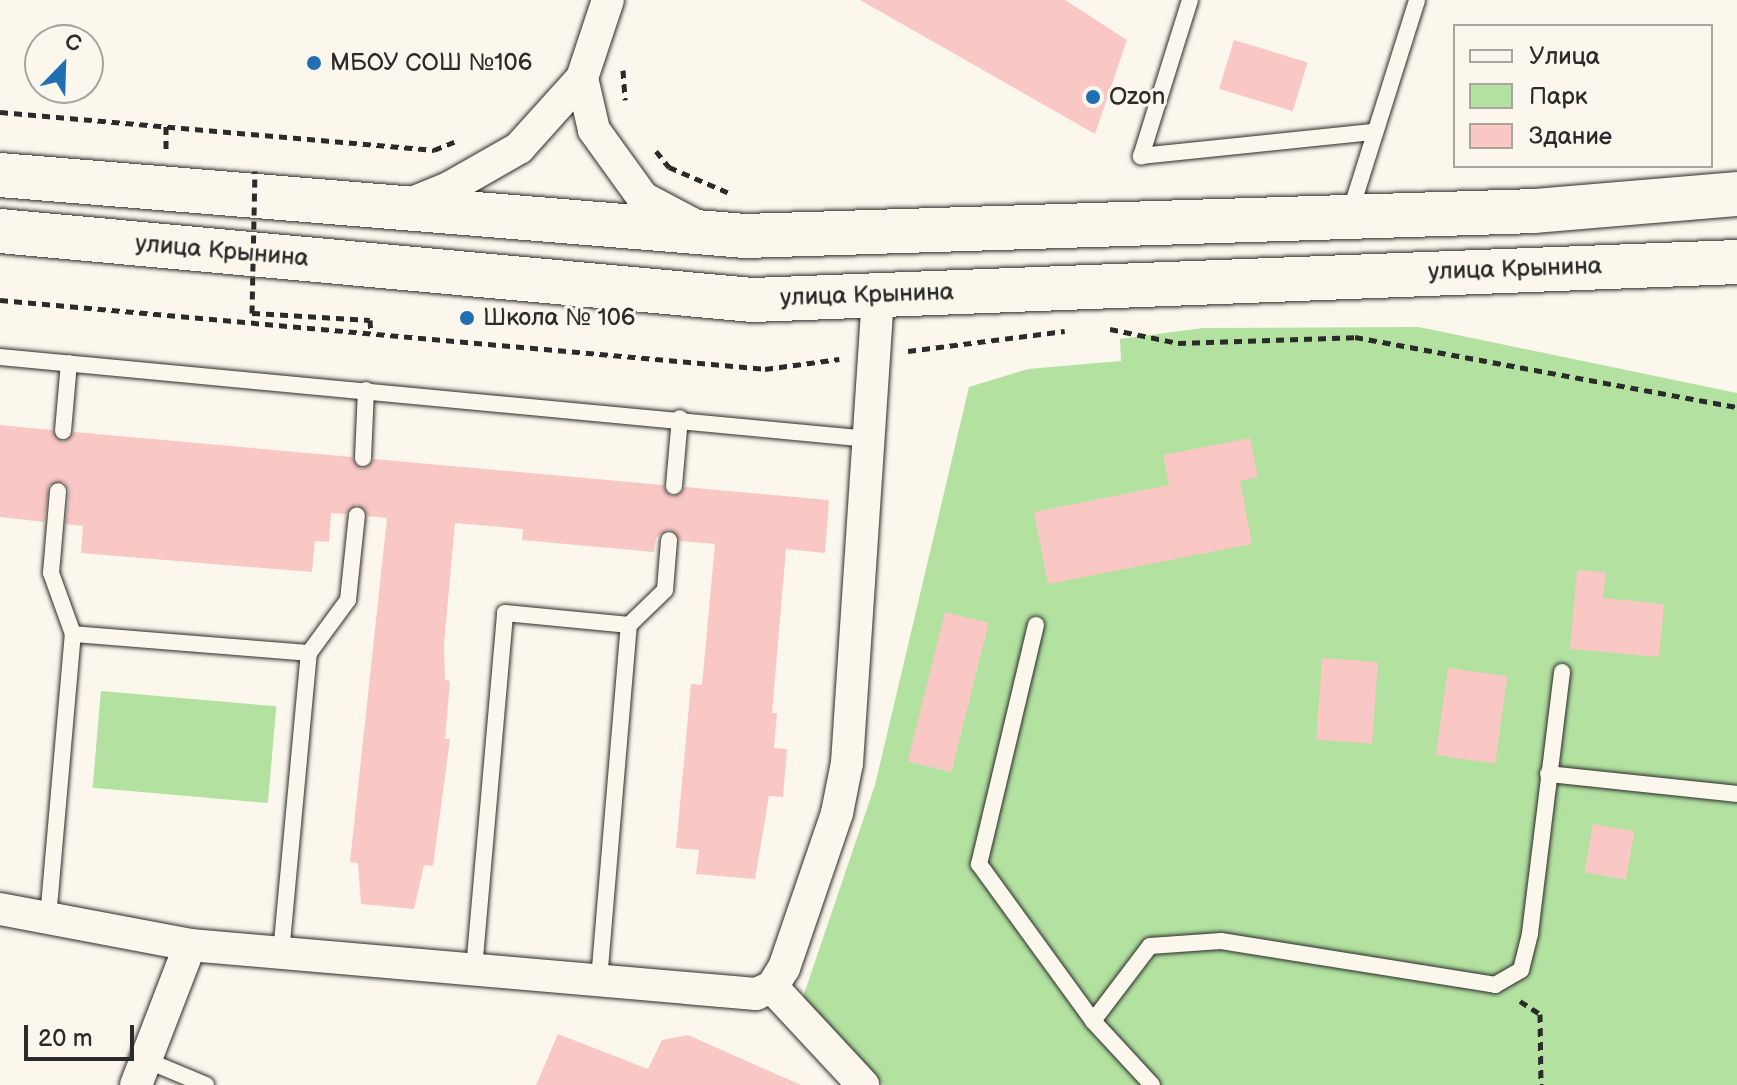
<!DOCTYPE html>
<html>
<head>
<meta charset="utf-8">
<style>
  body { margin:0 }
  #map { position:relative; width:1737px; height:1085px; overflow:hidden; background:#fbf7ec; font-family:"Balsamiq Sans",sans-serif }
  div>[style] { position:absolute }
  .green>* { inset:0; background:#b2e1a0; transform-origin:0 0 }
  .building>* { inset:0; background:#f9c8c4; transform-origin:0 0 }
  .path>* { height:5px; margin-top:-2.5px; transform-origin:0; background:repeating-linear-gradient(90deg,#2b2b2b 0 8px,transparent 0 14px) }
  .roads { filter:drop-shadow(0 0 2px #2b2b2b) drop-shadow(0 0 2px #2b2b2b) }
  .service>* { height:16px; margin:-8px; padding:0 8px; transform-origin:8px; border-radius:8px; background:#fbf7ec }
  .minor>* { height:32px; margin:-16px; padding:0 16px; transform-origin:16px; border-radius:16px; background:#fbf7ec }
  .secondary>* { height:44px; margin:-22px; padding:0 22px; transform-origin:22px; border-radius:22px; background:#fbf7ec }
  .path-bridge>* { height:5px; margin-top:-2.5px; transform-origin:0; background:repeating-linear-gradient(90deg,#2b2b2b 0 8px,transparent 0 14px) }
  .dots>* { width:22px; height:22px; translate:-50% -50%; box-sizing:border-box; border:4px solid #fbf7ec; border-radius:50% }
  span { translate:-50% -50%; white-space:nowrap; text-align:center; line-height:1.15; -webkit-text-stroke:6px #fbf7ec; paint-order:stroke }
  .poi-label { font-size:24px; color:#2b2b2b }
  .left { translate:0 -50%; text-align:left }
  .street-label { font-size:24px; color:#2b2b2b }
  .legend { position:absolute; left:1453px; top:24px; width:260px; height:144px; box-sizing:border-box; background:#fbf7ec; border:2px solid #a8a59f; margin:0; padding:10px 14px; list-style:none; font-size:24px; color:#2b2b2b }
  .legend li { display:flex; align-items:center; gap:16px; height:40px }
  .legend b { width:40px; border:2px solid #a8a59f }
  .north { position:absolute; left:24px; top:24px; width:80px; height:80px; box-sizing:border-box; background:#fbf7ec; border:2px solid #a8a59f; border-radius:50%; rotate:23deg; font-size:22px; font-weight:700; line-height:32px; text-align:center; color:#2b2b2b }
  .north::after { content:''; display:block; margin:auto; width:28px; height:36px; background:#1f6fb2; clip-path:polygon(50% 0,100% 100%,50% 72%,0 100%) }
  .scale { position:absolute; left:24px; top:1025px; width:110px; height:36px; box-sizing:border-box; border:4px solid #2b2b2b; border-top:0; padding-left:10px; font-size:24px; line-height:28px; white-space:nowrap; color:#2b2b2b; -webkit-text-stroke:6px #fbf7ec; paint-order:stroke }
</style>
</head>
<body>
<div id="map">
  <div class="green">
    <div style="clip-path:polygon(1419px 327px,1737px 393px,1737px 1085px,884px 1085px,802px 1000px,875px 785px,969px 387px,1028px 369px,1121px 361px,1120px 339px,1203px 328px)"></div>
    <div style="left:101px;top:691px;width:176px;height:97px;rotate:5deg"></div>
  </div>
  <div class="building">
    <div style="clip-path:polygon(860px 0,1065px 0,1127px 40px,1095px 134px)"></div>
    <div style="left:1234px;top:40px;width:77px;height:51px;rotate:17deg"></div>
    <div style="clip-path:polygon(0 425px,52px 430px,63px 442px,74px 432px,352px 457px,362px 469px,374px 459px,663px 485px,672px 497px,685px 487px,829px 500px,825px 553px,786px 549px,772px 713px,777px 713px,774px 748px,787px 749px,783px 797px,769px 796px,755px 879px,696px 874px,699px 850px,676px 848px,691px 684px,702px 685px,715px 544px,680px 541px,669px 529px,656px 538px,654px 552px,522px 540px,523px 529px,455px 523px,444px 644px,445px 680px,450px 681px,445px 739px,450px 739px,433px 866px,424px 865px,414px 909px,361px 904px,358px 863px,350px 862px,387px 518px,368px 516px,357px 504px,346px 514px,331px 513px,329px 542px,315px 541px,312px 572px,81px 553px,83px 526px,66px 524px,69px 491px,64px 482px,49px 485px,44px 522px,0 517px)"></div>
    <div style="clip-path:polygon(1250px 438px,1258px 477px,1240px 481px,1252px 544px,1048px 584px,1034px 512px,1169px 485px,1163px 455px)"></div>
    <div style="clip-path:polygon(1577px 570px,1606px 572px,1603px 598px,1664px 604px,1659px 657px,1570px 649px)"></div>
    <div style="left:945px;top:612px;width:45px;height:154px;rotate:14deg"></div>
    <div style="left:1322px;top:658px;width:56px;height:82px;rotate:4deg"></div>
    <div style="left:1448px;top:668px;width:60px;height:88px;rotate:8deg"></div>
    <div style="left:1593px;top:824px;width:42px;height:49px;rotate:10deg"></div>
    <div style="clip-path:polygon(558px 1034px,648px 1069px,662px 1040px,688px 1035px,801px 1085px,536px 1085px)"></div>
  </div>
  <div class="path">
    <div style="left:623px;top:70px;width:30px;rotate:86deg"></div>
    <div style="left:0;top:112px;width:436px;rotate:5deg"></div>
    <div style="left:434px;top:150px;width:22px;rotate:-22deg"></div>
    <div style="left:166px;top:149px;width:23px;rotate:-90deg"></div>
    <div style="left:656px;top:151px;width:21px;rotate:51deg"></div>
    <div style="left:669px;top:167px;width:65px;rotate:23.4deg"></div>
    <div style="left:0;top:300px;width:768px;rotate:5.15deg"></div>
    <div style="left:765px;top:369px;width:75px;rotate:-7.7deg"></div>
    <div style="left:252px;top:313px;width:118px;rotate:3.4deg"></div>
    <div style="left:370px;top:320px;width:13px;rotate:86deg"></div>
    <div style="left:1110px;top:329px;width:69px;rotate:11.6deg"></div>
    <div style="left:1178px;top:343px;width:177px;rotate:-1.9deg"></div>
    <div style="left:1355px;top:337px;width:388px;rotate:10.4deg"></div>
    <div style="left:908px;top:351px;width:158px;rotate:-7.3deg"></div>
    <div style="left:1520px;top:1001px;width:24px;rotate:33deg"></div>
    <div style="left:1540px;top:1014px;width:71px;rotate:89.2deg"></div>
  </div>
  <div class="roads">
    <div class="service">
      <div style="left:1190px;top:0;width:164px;rotate:107.4deg"></div>
      <div style="left:1141px;top:156px;width:232px;rotate:-5.9deg"></div>
      <div style="left:1349px;top:216px;width:226px;rotate:-72.5deg"></div>
      <div style="left:0;top:357px;width:873px;rotate:5.39deg"></div>
      <div style="left:63px;top:431px;width:68px;rotate:-85deg"></div>
      <div style="left:363px;top:458px;width:68px;rotate:-87.5deg"></div>
      <div style="left:674px;top:486px;width:68px;rotate:-85deg"></div>
      <div style="left:1036px;top:625px;width:246px;rotate:103.4deg"></div>
      <div style="left:979px;top:864px;width:194px;rotate:54deg"></div>
      <div style="left:1093px;top:1021px;width:87px;rotate:47.3deg"></div>
      <div style="left:73px;top:634px;width:237px;rotate:4.6deg"></div>
      <div style="left:1548px;top:774px;width:190px;rotate:6deg"></div>
      <div style="left:48px;top:918px;width:285px;rotate:-85deg"></div>
      <div style="left:73px;top:634px;width:65px;rotate:-109.8deg"></div>
      <div style="left:51px;top:573px;width:82px;rotate:-85.1deg"></div>
      <div style="left:281px;top:953px;width:301px;rotate:-84.7deg"></div>
      <div style="left:309px;top:653px;width:66px;rotate:-53.7deg"></div>
      <div style="left:348px;top:600px;width:85px;rotate:-84deg"></div>
      <div style="left:474px;top:969px;width:357px;rotate:-85deg"></div>
      <div style="left:505px;top:613px;width:125px;rotate:5.5deg"></div>
      <div style="left:599px;top:980px;width:356px;rotate:-85.2deg"></div>
      <div style="left:629px;top:625px;width:50px;rotate:-44.2deg"></div>
      <div style="left:665px;top:590px;width:50px;rotate:-85.4deg"></div>
      <div style="left:1093px;top:1021px;width:94px;rotate:-52.8deg"></div>
      <div style="left:1150px;top:946px;width:71px;rotate:-4deg"></div>
      <div style="left:1221px;top:941px;width:278px;rotate:9.1deg"></div>
      <div style="left:1495px;top:985px;width:30px;rotate:-30deg"></div>
      <div style="left:1521px;top:970px;width:38px;rotate:-76deg"></div>
      <div style="left:1530px;top:933px;width:263px;rotate:-83deg"></div>
      <div style="left:146px;top:1060px;width:65px;rotate:22.6deg"></div>
    </div>
    <div class="minor">
      <div style="left:582px;top:78px;width:53px;rotate:77deg"></div>
      <div style="left:594px;top:130px;width:84px;rotate:54.2deg"></div>
      <div style="left:643px;top:198px;width:60px;rotate:27.8deg"></div>
      <div style="left:407px;top:205px;width:45px;rotate:-22deg"></div>
      <div style="left:449px;top:188px;width:81px;rotate:-29.7deg"></div>
      <div style="left:519px;top:148px;width:94px;rotate:-48deg"></div>
      <div style="left:582px;top:78px;width:82px;rotate:-71.6deg"></div>
      <div style="left:0;top:909px;width:193px;rotate:10.7deg"></div>
      <div style="left:190px;top:945px;width:568px;rotate:4.95deg"></div>
      <div style="left:756px;top:994px;width:17px;rotate:-24deg"></div>
      <div style="left:772px;top:987px;width:22px;rotate:-58deg"></div>
      <div style="left:784px;top:968px;width:164px;rotate:-71.1deg"></div>
      <div style="left:837px;top:813px;width:51px;rotate:-78.7deg"></div>
      <div style="left:847px;top:763px;width:470px;rotate:-86.2deg"></div>
      <div style="left:772px;top:987px;width:134px;rotate:47.1deg"></div>
      <div style="left:136px;top:1085px;width:150px;rotate:-68.9deg"></div>
    </div>
    <div class="secondary">
      <div style="left:0;top:175px;width:747px;rotate:4.68deg"></div>
      <div style="left:745px;top:236px;width:789px;rotate:-1.81deg"></div>
      <div style="left:1534px;top:211px;width:204px;rotate:-4.8deg"></div>
      <div style="left:0;top:231px;width:756px;rotate:5.24deg"></div>
      <div style="left:753px;top:300px;width:985px;rotate:-2.21deg"></div>
    </div>
  </div>
  <div class="path-bridge">
    <div style="left:252px;top:313px;width:142px;rotate:-88.8deg"></div>
  </div>
  <div class="dots">
    <div style="left:314px;top:63px;background:#1f6fb2"></div>
    <div style="left:1093px;top:97px;background:#1f6fb2"></div>
    <div style="left:467px;top:318px;background:#1f6fb2"></div>
  </div>
  <div class="poi-label">
    <span class="left" style="left:330px;top:63px">МБОУ СОШ №106</span>
    <span class="left" style="left:1109px;top:97px">Ozon</span>
    <span class="left" style="left:483px;top:318px">Школа № 106</span>
  </div>
  <div class="street-label">
    <span style="left:222px;top:251px;rotate:5deg">улица Крынина</span>
    <span style="left:1515px;top:269px;rotate:-2deg">улица Крынина</span>
    <span style="left:867px;top:295px;rotate:-2deg">улица Крынина</span>
  </div>
  <ul class="legend">
  <li><b style="height:10px;background:#fbf7ec"></b>Улица</li>
  <li><b style="height:22px;background:#b2e1a0"></b>Парк</li>
  <li><b style="height:22px;background:#f9c8c4"></b>Здание</li>
  </ul>
  <div class="north">С</div>
  <div class="scale">20 m</div>
</div>
</body>
</html>
